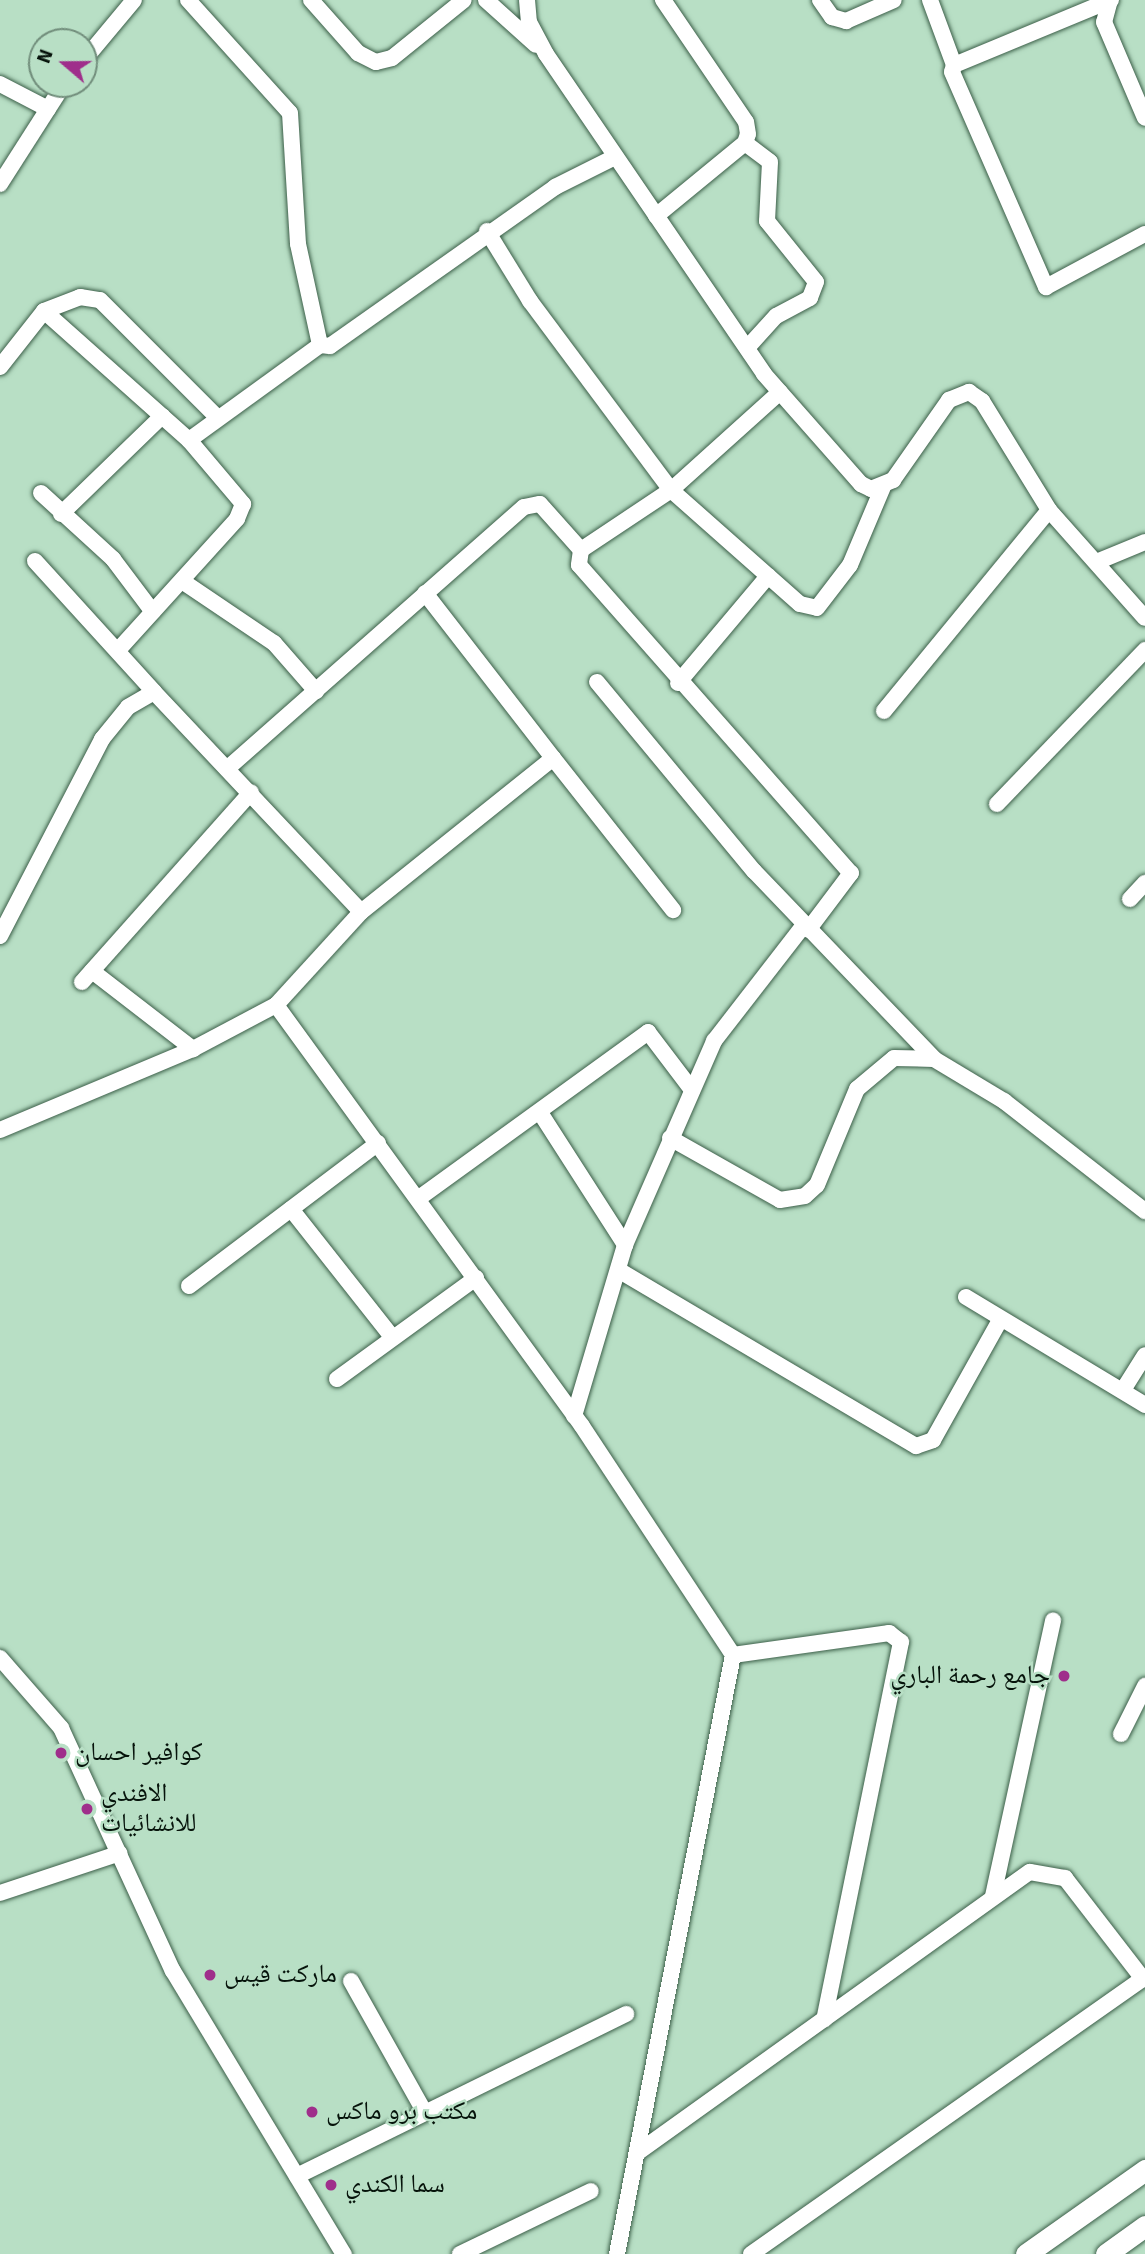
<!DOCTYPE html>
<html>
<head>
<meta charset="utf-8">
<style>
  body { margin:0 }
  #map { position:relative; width:1145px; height:2254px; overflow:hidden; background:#b8dfc5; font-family:Signika,"Noto Naskh Arabic",sans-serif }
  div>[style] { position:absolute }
  .roads { filter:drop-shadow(0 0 2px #3c5f49) drop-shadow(0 0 2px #3c5f49) }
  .street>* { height:16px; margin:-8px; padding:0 8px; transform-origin:8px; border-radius:8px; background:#fff }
  .secondary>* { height:21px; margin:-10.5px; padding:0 10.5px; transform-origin:10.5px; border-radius:10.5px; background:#fff }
  .dots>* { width:19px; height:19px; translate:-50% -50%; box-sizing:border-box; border:4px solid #b8dfc5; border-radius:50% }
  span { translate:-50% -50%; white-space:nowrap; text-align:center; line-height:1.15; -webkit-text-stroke:5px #b8dfc5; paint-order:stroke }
  .poi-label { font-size:26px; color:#06130b }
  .right { translate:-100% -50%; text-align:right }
  .left { translate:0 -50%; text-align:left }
  .north { position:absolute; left:28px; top:28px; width:70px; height:70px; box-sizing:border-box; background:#b8dfc5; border:2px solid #718d7b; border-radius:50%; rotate:290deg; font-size:19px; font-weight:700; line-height:28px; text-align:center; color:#06130b }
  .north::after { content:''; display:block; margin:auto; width:24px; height:32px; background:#9f2e8b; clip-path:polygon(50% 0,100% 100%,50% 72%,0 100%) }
</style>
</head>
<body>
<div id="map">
  <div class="roads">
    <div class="street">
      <div style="left:188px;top:0;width:152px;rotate:47.9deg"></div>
      <div style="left:290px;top:113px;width:131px;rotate:86.5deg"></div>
      <div style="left:298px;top:244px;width:103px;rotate:77.7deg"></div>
      <div style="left:320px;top:345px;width:10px;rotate:6deg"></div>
      <div style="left:330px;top:346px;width:276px;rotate:-35.2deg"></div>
      <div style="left:555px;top:187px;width:67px;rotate:-26.6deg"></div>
      <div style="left:311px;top:0;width:71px;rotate:48.4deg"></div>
      <div style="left:358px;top:53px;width:20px;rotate:27deg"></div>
      <div style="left:376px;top:62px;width:16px;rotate:-14deg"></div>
      <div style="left:392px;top:58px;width:92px;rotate:-38.9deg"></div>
      <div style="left:486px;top:0;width:67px;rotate:42deg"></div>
      <div style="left:527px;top:0;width:22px;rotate:85deg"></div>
      <div style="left:529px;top:22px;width:36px;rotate:62deg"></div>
      <div style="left:546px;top:54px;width:387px;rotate:55.7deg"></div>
      <div style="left:764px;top:374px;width:147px;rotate:48.6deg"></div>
      <div style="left:861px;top:484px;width:11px;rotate:27deg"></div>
      <div style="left:871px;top:489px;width:24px;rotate:-22deg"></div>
      <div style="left:893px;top:480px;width:98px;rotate:-55deg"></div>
      <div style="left:949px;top:400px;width:22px;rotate:-22deg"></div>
      <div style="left:969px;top:392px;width:16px;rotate:35deg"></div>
      <div style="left:982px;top:401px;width:128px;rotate:58.4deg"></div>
      <div style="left:1049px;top:510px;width:144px;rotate:48.4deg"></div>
      <div style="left:820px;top:0;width:21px;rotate:55deg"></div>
      <div style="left:832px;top:17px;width:15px;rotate:16deg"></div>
      <div style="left:846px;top:21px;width:52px;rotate:-23.6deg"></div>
      <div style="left:930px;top:0;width:69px;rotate:69.7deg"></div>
      <div style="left:1110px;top:0;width:23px;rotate:105deg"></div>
      <div style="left:1104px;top:22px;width:104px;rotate:66.9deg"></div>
      <div style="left:1111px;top:0;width:170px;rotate:157.5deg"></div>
      <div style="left:954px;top:65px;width:7px;rotate:106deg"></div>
      <div style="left:952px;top:72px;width:235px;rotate:66.4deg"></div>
      <div style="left:1046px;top:287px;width:112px;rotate:-28.2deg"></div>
      <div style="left:84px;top:60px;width:78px;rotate:-50.2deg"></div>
      <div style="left:0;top:84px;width:54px;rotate:27.5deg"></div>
      <div style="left:745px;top:143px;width:31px;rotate:37deg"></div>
      <div style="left:770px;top:162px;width:59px;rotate:92.9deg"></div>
      <div style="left:767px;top:221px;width:78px;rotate:51.2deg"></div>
      <div style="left:816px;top:282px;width:17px;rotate:111deg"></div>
      <div style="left:810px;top:298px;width:38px;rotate:152deg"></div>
      <div style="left:776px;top:316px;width:43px;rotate:132.2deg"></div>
      <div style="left:0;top:184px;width:119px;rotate:-57.4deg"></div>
      <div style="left:656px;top:216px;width:115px;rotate:-39.4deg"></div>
      <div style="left:745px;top:143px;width:9px;rotate:-72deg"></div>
      <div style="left:748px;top:134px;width:12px;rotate:-99deg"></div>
      <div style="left:746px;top:122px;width:148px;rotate:-124.2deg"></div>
      <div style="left:487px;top:231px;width:82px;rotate:58.4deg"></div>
      <div style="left:530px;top:301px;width:236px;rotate:53.3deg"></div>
      <div style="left:671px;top:490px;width:172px;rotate:41.5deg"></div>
      <div style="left:800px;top:604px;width:17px;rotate:13deg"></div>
      <div style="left:817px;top:608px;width:54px;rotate:-52.5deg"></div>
      <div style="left:850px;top:565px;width:85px;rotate:-67.1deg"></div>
      <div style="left:44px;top:311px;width:194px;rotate:41.7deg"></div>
      <div style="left:189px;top:440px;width:84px;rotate:49.8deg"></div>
      <div style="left:243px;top:504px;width:16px;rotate:112deg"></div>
      <div style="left:237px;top:519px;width:174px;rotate:132.2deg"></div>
      <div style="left:0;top:367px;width:71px;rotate:-51.8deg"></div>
      <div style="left:44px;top:311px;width:39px;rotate:-21deg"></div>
      <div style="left:80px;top:297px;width:20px;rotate:9deg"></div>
      <div style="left:100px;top:300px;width:167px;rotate:45deg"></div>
      <div style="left:780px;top:392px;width:147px;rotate:138deg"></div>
      <div style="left:671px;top:490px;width:108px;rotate:146.3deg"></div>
      <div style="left:581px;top:550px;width:15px;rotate:98deg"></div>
      <div style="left:579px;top:565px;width:411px;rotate:48.6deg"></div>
      <div style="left:851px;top:873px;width:71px;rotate:127deg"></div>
      <div style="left:189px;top:440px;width:162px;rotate:-35.9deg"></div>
      <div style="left:41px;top:493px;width:98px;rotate:42.5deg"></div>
      <div style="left:113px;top:559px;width:66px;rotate:53deg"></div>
      <div style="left:61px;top:514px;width:141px;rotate:-44.1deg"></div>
      <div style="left:35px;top:561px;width:177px;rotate:47.7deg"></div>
      <div style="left:1099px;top:561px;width:50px;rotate:-22.4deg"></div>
      <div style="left:182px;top:581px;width:111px;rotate:34deg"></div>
      <div style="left:274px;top:643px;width:64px;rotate:48.8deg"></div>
      <div style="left:425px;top:593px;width:209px;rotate:52.2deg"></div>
      <div style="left:597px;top:682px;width:246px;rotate:50.3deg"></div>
      <div style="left:754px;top:871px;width:260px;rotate:46.2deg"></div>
      <div style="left:934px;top:1059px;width:82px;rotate:31deg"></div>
      <div style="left:1004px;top:1101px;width:179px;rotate:38deg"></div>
      <div style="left:678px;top:683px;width:140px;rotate:-49.9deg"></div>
      <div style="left:884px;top:711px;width:260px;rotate:-50.6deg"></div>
      <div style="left:229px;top:767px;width:393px;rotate:-41.4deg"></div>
      <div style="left:524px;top:507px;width:16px;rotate:-11deg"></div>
      <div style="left:540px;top:504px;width:62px;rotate:48.3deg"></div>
      <div style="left:997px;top:804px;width:214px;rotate:-46.1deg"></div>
      <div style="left:1130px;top:899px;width:22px;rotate:-47deg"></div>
      <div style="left:361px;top:912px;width:246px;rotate:-38.7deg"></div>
      <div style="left:553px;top:758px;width:194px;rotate:51.7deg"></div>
      <div style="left:0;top:936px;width:222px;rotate:-62.6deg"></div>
      <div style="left:102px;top:739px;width:41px;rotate:-50.9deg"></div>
      <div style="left:128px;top:707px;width:30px;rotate:-30deg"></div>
      <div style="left:154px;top:692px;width:302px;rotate:46.7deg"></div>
      <div style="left:361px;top:912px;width:126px;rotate:132.4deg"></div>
      <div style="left:276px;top:1005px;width:94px;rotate:152.1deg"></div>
      <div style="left:193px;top:1049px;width:209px;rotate:157.2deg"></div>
      <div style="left:92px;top:971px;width:128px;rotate:37.7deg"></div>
      <div style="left:82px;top:982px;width:254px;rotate:-48.3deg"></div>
      <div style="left:276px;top:1005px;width:520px;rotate:53.99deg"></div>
      <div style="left:582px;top:1426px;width:274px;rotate:56.6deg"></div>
      <div style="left:733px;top:1655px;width:610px;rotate:100.96deg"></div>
      <div style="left:541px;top:1114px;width:156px;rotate:57.3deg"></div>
      <div style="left:670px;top:1138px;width:126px;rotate:29.4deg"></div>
      <div style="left:780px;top:1200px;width:25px;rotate:-9deg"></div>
      <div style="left:805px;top:1196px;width:16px;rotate:-43deg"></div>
      <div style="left:817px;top:1185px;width:104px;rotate:-67.4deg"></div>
      <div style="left:857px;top:1089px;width:48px;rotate:-40deg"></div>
      <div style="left:894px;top:1058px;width:40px;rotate:1.4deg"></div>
      <div style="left:419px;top:1198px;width:283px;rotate:-35.9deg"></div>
      <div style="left:648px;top:1032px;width:73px;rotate:52.8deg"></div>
      <div style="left:291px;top:1209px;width:164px;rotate:51.7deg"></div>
      <div style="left:620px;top:1271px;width:344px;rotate:30.6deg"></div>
      <div style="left:916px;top:1446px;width:18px;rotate:-19deg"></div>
      <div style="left:933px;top:1440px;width:135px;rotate:-60.8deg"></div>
      <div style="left:189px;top:1286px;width:237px;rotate:-37.1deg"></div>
      <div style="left:966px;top:1297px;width:209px;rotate:31.1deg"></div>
      <div style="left:337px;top:1379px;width:172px;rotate:-36deg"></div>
      <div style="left:1123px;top:1390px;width:41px;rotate:-57.8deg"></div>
      <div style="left:574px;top:1416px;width:178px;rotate:-73.4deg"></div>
      <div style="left:625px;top:1245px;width:223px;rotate:-66.4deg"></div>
      <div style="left:714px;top:1041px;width:147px;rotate:-52.2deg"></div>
      <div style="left:733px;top:1655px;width:158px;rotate:-8deg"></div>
      <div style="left:889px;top:1633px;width:15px;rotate:37deg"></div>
      <div style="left:901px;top:1642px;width:385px;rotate:101.5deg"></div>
      <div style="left:0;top:1658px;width:93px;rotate:48.9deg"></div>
      <div style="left:61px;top:1728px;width:268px;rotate:65.3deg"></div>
      <div style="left:173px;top:1971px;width:331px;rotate:58.9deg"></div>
      <div style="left:1121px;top:1734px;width:54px;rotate:-63.4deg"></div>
      <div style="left:0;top:1893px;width:126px;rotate:-18.4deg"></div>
      <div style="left:993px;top:1896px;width:282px;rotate:-77.7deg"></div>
      <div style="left:351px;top:1981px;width:151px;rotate:60.7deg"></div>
      <div style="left:637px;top:2153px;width:483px;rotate:-35.6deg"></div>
      <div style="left:1030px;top:1872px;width:36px;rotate:10deg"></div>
      <div style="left:1065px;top:1878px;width:128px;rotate:52.3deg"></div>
      <div style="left:297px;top:2176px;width:367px;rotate:-26.2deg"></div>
      <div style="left:460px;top:2254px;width:145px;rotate:-25.7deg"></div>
      <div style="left:751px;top:2254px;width:482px;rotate:-35.1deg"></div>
    </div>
    <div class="secondary">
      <div style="left:1026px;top:2254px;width:146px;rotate:-35.2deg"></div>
      <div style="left:1106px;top:2254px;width:48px;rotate:-35.7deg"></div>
    </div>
  </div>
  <div class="dots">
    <div style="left:1064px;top:1676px;background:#9f2e8b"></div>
    <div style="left:61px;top:1753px;background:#9f2e8b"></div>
    <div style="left:87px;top:1809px;background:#9f2e8b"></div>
    <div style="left:210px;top:1975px;background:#9f2e8b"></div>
    <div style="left:312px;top:2112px;background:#9f2e8b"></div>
    <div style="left:331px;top:2185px;background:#9f2e8b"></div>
  </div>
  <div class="poi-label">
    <span class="right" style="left:1050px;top:1676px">جامع رحمة الباري</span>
    <span class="left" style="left:75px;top:1753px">كوافير احسان</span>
    <span class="left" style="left:101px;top:1809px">الافندي<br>للانشائيات</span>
    <span class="left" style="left:224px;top:1975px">ماركت قيس</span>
    <span class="left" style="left:326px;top:2112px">مكتب برو ماكس</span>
    <span class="left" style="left:345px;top:2185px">سما الكندي</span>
  </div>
  <div class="north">N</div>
</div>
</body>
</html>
